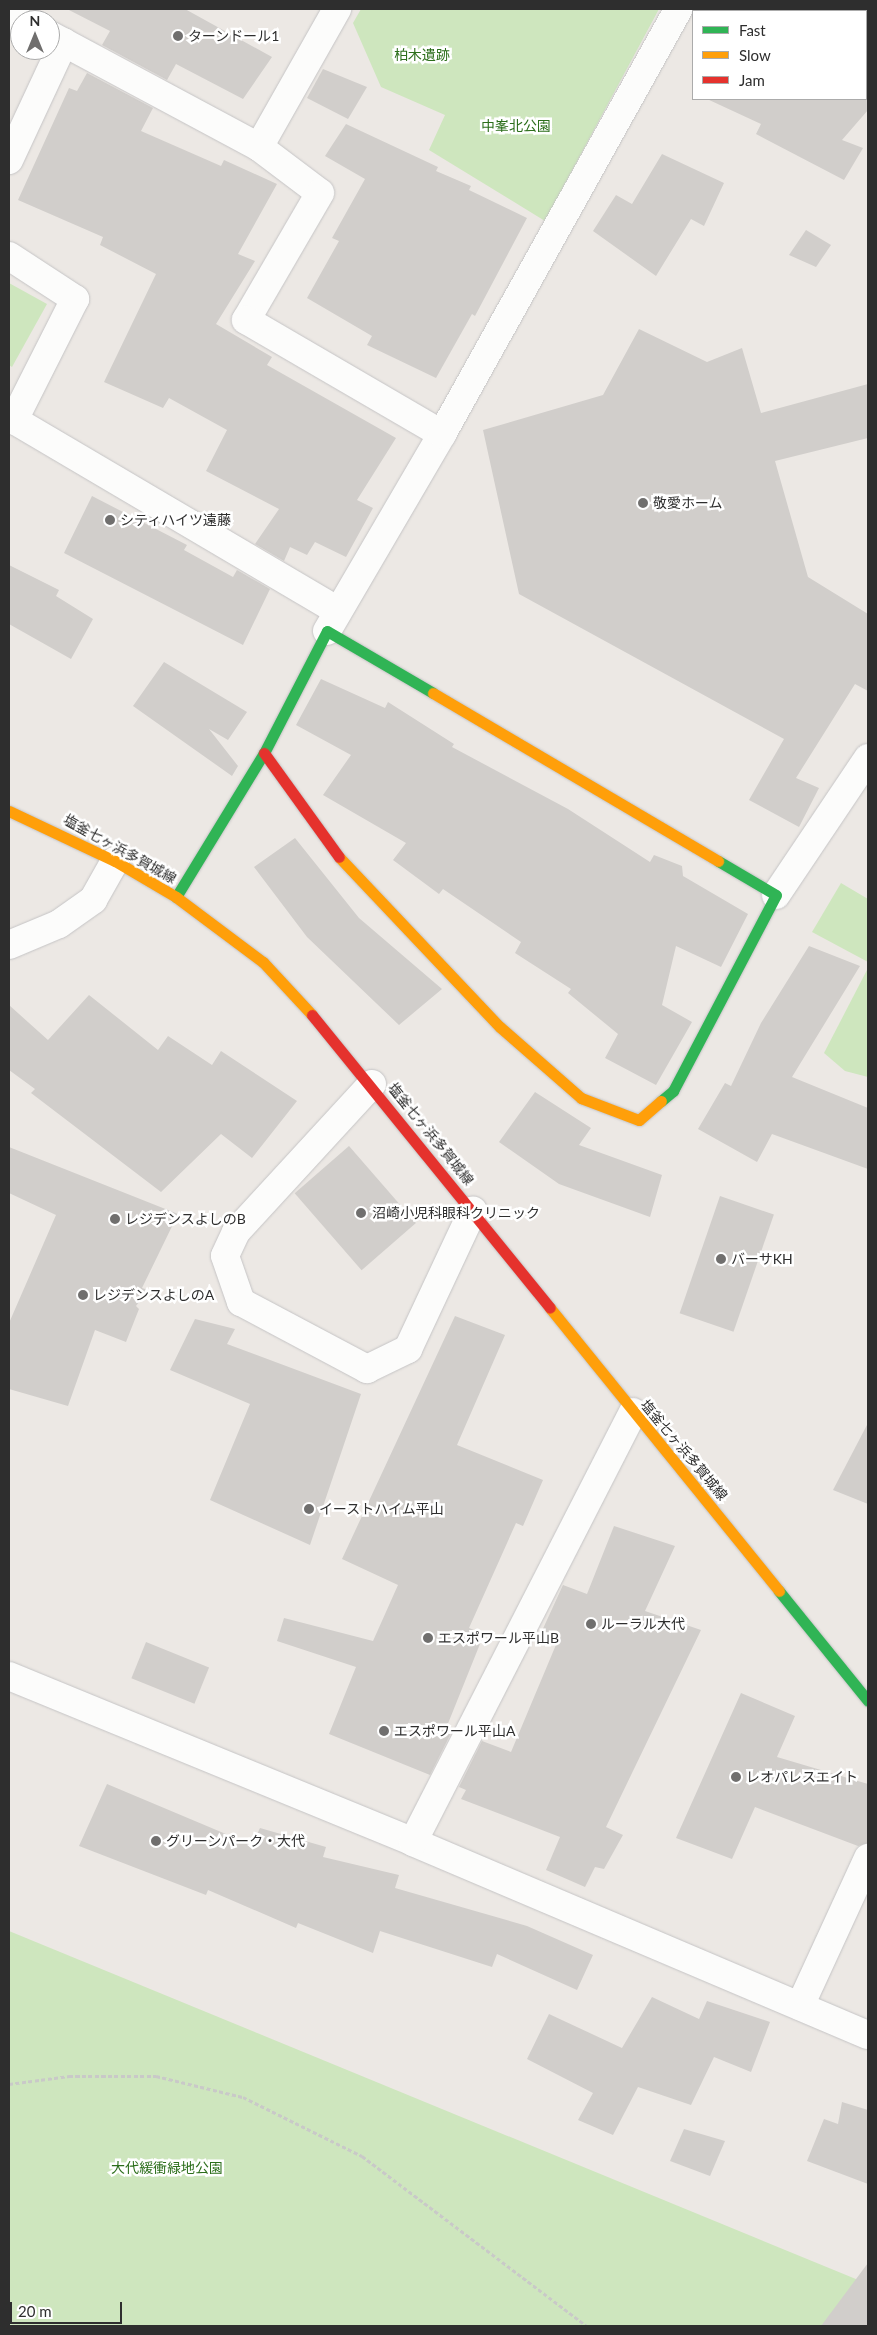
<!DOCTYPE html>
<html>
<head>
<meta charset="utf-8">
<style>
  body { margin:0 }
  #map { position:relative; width:877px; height:2335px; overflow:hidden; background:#ece8e4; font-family:Lato,"Noto Sans JP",sans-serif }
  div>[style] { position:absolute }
  .green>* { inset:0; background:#cee6be }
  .building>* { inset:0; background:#d1cecb; transform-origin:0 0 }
  .path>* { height:3px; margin-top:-1.5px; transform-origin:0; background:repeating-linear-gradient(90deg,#c9c9c8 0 4px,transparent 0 6.5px) }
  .roads { filter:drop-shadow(0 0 1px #c5c4c5) drop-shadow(0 0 1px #c5c4c5) }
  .street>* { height:28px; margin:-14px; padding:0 14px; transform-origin:14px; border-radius:14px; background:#fcfcfb }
  .fast>* { height:11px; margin:-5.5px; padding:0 5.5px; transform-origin:5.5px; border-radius:5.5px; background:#30b455 }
  .slow>* { height:11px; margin:-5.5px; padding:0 5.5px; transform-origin:5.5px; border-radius:5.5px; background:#ff9f0a }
  .jam>* { height:11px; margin:-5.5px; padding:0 5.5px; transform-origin:5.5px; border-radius:5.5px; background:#e5322d }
  .dots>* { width:14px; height:14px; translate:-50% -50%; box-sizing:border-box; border:2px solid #fff; border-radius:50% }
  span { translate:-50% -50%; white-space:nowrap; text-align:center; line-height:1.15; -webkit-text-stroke:5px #fff; paint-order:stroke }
  .poi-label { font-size:14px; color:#2e2e2e }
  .left { translate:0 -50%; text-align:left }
  .park-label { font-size:14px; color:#2c6e1b }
  .street-label { font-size:14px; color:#2e2e2e }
  .frame { position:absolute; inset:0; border:10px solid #2e2e2e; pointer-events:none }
  .legend { position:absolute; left:692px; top:10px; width:175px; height:90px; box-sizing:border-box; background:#fff; border:1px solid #ababab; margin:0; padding:6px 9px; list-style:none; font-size:15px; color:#2e2e2e }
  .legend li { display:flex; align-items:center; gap:10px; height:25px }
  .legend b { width:25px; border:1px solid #ababab }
  .north { position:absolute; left:10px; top:10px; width:50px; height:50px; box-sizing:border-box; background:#fff; border:1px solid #ababab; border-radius:50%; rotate:0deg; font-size:14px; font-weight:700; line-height:20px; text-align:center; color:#2e2e2e }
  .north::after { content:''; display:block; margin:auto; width:18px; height:22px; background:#706f6e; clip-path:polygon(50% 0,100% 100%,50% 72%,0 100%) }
  .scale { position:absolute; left:10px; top:2302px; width:112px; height:22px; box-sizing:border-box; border:2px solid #2e2e2e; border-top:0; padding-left:6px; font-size:15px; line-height:18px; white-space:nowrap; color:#2e2e2e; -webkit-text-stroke:4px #fff; paint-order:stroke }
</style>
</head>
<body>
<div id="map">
  <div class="green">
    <div style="clip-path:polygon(361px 9px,659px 9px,545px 221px,429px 150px,445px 115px,381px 87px,353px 23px)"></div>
    <div style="clip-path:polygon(9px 283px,47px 304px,12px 367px,9px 365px)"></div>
    <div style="clip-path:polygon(841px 883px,868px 899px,868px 962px,812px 932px)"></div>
    <div style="clip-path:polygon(868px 968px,868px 1077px,845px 1071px,824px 1053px)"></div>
    <div style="clip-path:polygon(9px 1931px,868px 2284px,868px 2326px,9px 2326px)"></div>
  </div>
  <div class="building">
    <div style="clip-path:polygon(67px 9px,185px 9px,272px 57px,243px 99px,176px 64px,167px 80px,102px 45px,110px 31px)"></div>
    <div style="clip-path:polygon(323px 69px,367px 87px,348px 119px,307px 98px)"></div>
    <div style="clip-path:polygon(87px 73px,153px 108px,141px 131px,221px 166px,224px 160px,277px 184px,238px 254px,255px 261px,216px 324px,272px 357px,267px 365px,396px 438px,357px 500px,373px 508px,346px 557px,315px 542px,307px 555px,290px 547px,284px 561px,255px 544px,279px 509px,206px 471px,227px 430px,169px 398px,163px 408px,104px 382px,156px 274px,100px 245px,103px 237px,18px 200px,69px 88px,77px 91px)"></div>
    <div style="clip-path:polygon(707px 99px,868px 99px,868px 110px,842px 140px,863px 148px,844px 180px,756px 134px,761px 124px)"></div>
    <div style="clip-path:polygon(346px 124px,438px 167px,436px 171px,471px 186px,469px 190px,527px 218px,475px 316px,472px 314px,436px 378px,367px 345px,372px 336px,307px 298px,339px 241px,332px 238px,365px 179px,325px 156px)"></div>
    <div style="clip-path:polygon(662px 154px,724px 183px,704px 226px,691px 219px,656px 276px,593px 231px,616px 195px,632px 204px)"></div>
    <div style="clip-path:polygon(806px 230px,831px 245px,816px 267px,789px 255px)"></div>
    <div style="clip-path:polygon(639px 329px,707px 362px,742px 348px,761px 413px,868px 384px,868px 438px,775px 461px,808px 577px,868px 614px,868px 691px,855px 684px,796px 778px,819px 788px,799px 827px,749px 800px,784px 739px,519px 594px,483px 430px,603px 395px)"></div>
    <div style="clip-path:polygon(92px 496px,187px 545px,184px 550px,233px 577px,237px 570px,270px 589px,243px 645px,64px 553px)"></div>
    <div style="clip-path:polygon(9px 565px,59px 590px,56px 596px,93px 619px,71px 659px,9px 624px)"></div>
    <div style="clip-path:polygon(164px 662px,247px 712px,228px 740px,209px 729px,238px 766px,232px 776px,133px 706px)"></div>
    <div style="clip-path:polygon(321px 679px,385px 708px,388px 702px,454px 744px,452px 747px,568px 809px,650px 862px,654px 855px,682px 866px,683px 876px,748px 914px,721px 967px,676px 946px,662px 1005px,692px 1022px,656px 1085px,605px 1058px,618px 1034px,568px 993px,571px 989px,515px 953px,521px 942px,443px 889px,439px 894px,393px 860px,406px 843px,323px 795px,351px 755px,296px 725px)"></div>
    <div style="clip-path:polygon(295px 838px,359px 918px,442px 989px,399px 1025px,307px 937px,254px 867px)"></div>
    <div style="clip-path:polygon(809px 946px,860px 966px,792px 1077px,868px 1108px,868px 1169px,772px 1134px,757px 1162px,698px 1129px,725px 1083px,731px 1086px,761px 1023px)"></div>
    <div style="clip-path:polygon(89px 995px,158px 1050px,168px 1036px,212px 1065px,221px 1051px,297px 1101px,252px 1158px,221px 1134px,161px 1192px,31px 1093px,35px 1089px,9px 1070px,9px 1005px,48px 1040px)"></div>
    <div style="clip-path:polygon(535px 1092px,591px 1128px,579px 1145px,662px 1175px,650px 1217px,559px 1184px,499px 1142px)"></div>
    <div style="left:349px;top:1146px;width:102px;height:72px;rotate:49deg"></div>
    <div style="clip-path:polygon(9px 1147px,178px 1214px,142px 1288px,148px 1290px,136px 1306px,139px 1309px,126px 1342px,95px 1330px,68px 1406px,9px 1389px,9px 1323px,56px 1215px,9px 1193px)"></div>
    <div style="left:720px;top:1196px;width:57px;height:124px;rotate:19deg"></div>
    <div style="clip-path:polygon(455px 1316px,505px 1335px,457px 1445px,543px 1480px,523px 1526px,516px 1523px,469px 1628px,484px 1634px,447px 1726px,453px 1729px,430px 1775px,329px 1734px,356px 1667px,277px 1641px,284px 1618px,373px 1641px,398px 1585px,342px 1559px)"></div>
    <div style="clip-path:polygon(195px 1319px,235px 1329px,227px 1344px,361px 1394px,310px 1545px,210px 1500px,250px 1404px,170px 1370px)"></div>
    <div style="clip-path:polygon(868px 1423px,868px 1504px,833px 1490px)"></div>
    <div style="clip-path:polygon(614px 1526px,675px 1546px,645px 1611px,701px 1630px,606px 1827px,623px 1835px,604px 1869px,595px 1867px,585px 1887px,546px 1870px,560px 1837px,461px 1799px,466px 1790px,459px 1787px,482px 1741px,511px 1752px,558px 1640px,541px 1633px,563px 1585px,587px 1594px)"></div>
    <div style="left:146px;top:1642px;width:68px;height:39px;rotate:22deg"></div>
    <div style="clip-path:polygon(741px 1693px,795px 1716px,777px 1757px,868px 1784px,868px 1843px,858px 1846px,755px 1807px,732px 1859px,676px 1838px)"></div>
    <div style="clip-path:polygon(107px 1784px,252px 1845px,260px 1828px,326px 1847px,323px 1857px,399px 1875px,395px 1888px,527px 1926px,593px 1955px,577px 1990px,497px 1954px,492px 1967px,380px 1931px,373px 1953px,298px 1923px,296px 1928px,208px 1890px,206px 1895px,79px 1846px)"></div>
    <div style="clip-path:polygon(652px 1997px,699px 2019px,707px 2001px,770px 2022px,751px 2072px,714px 2057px,691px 2105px,638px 2087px,613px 2135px,578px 2120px,593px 2093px,527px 2059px,549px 2014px,622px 2048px)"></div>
    <div style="clip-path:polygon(842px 2102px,868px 2110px,868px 2184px,807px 2161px,824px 2119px,838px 2124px)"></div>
    <div style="clip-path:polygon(684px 2129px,725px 2141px,710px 2176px,670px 2161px)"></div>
    <div style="clip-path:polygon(868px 2263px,868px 2326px,821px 2326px)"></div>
  </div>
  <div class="path">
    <div style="left:9px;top:2084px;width:61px;rotate:-7.6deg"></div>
    <div style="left:69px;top:2076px;width:87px"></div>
    <div style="left:156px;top:2076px;width:89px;rotate:13.6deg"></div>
    <div style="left:243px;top:2097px;width:133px;rotate:26.4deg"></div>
    <div style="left:362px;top:2156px;width:282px;rotate:37.1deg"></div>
  </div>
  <div class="roads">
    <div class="street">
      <div style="left:807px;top:9px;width:4px;rotate:27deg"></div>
      <div style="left:9px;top:18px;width:11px;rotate:15deg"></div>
      <div style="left:50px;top:35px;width:237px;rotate:28.2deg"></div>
      <div style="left:259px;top:147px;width:159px;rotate:-60.5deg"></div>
      <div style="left:866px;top:45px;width:3px;rotate:45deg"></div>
      <div style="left:259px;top:147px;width:76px;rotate:37deg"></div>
      <div style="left:320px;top:193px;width:147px;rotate:120.2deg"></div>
      <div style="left:246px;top:320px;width:227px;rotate:30.2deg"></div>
      <div style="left:9px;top:160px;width:130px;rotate:-65deg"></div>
      <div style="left:9px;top:256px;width:79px;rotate:33.1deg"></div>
      <div style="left:75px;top:299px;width:136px;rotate:116.8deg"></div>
      <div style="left:14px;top:420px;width:376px;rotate:30.5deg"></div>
      <div style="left:327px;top:631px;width:228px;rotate:-59.7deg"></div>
      <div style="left:442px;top:434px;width:487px;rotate:-60.9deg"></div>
      <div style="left:776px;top:895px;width:165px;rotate:-56.1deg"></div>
      <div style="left:9px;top:945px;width:54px;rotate:-22.8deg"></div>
      <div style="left:59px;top:924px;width:42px;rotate:-35.2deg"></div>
      <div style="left:93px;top:900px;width:45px;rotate:-60.6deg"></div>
      <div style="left:372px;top:1084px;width:201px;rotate:132.6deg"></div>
      <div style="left:236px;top:1232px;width:26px;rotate:115deg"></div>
      <div style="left:225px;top:1256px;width:49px;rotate:70.8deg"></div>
      <div style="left:241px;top:1302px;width:143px;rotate:28deg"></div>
      <div style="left:367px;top:1369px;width:46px;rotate:-26deg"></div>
      <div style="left:408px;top:1349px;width:153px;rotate:-64.9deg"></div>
      <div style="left:9px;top:1676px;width:437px;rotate:22.3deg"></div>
      <div style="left:413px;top:1842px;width:494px;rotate:23deg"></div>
      <div style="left:413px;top:1842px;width:483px;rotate:-62.9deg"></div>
      <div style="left:800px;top:2006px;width:163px;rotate:-65.3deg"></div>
    </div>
    <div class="fast">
      <div style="left:176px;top:897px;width:169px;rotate:-58.6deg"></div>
      <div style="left:264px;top:753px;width:137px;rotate:-62.7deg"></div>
      <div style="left:327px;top:631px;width:123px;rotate:30.3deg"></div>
      <div style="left:661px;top:1101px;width:16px;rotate:-40deg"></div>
      <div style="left:673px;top:1091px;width:221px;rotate:-62.3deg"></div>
      <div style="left:776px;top:895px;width:67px;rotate:-149.6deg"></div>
      <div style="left:779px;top:1591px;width:141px;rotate:51deg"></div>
    </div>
    <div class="slow">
      <div style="left:433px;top:693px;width:331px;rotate:30.5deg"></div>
      <div style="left:9px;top:811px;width:117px;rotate:25.3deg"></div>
      <div style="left:115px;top:861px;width:71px;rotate:30.5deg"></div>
      <div style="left:176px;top:897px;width:109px;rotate:36.8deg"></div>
      <div style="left:263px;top:962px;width:72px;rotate:47.2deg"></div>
      <div style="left:339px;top:857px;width:234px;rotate:46.6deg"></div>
      <div style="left:500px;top:1027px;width:108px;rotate:41.2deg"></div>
      <div style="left:581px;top:1098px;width:62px;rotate:20.8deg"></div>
      <div style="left:639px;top:1120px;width:29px;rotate:-41deg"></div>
      <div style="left:550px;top:1308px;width:364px;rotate:51deg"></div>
    </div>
    <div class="jam">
      <div style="left:264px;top:753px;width:128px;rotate:54.2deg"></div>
      <div style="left:312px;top:1015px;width:377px;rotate:50.9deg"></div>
    </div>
  </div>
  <div class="dots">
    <div style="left:178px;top:36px;background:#706f6e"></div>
    <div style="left:643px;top:503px;background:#706f6e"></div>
    <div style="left:110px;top:520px;background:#706f6e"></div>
    <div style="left:361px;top:1213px;background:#706f6e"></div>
    <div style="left:115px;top:1219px;background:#706f6e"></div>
    <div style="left:721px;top:1259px;background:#706f6e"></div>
    <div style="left:83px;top:1295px;background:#706f6e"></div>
    <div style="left:309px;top:1509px;background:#706f6e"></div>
    <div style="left:591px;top:1624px;background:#706f6e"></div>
    <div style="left:428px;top:1638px;background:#706f6e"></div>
    <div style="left:384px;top:1731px;background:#706f6e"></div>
    <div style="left:736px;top:1777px;background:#706f6e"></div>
    <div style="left:156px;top:1841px;background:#706f6e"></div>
  </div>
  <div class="poi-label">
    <span class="left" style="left:188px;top:36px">ターンドール1</span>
    <span class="left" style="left:653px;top:503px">敬愛ホーム</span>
    <span class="left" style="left:120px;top:520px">シティハイツ遠藤</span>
    <span class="left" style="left:372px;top:1213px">沼崎小児科眼科クリニック</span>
    <span class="left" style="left:125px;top:1219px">レジデンスよしのB</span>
    <span class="left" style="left:731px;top:1259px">バーサKH</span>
    <span class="left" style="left:93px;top:1295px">レジデンスよしのA</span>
    <span class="left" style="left:319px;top:1509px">イーストハイム平山</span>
    <span class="left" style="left:601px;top:1624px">ルーラル大代</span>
    <span class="left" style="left:438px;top:1638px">エスポワール平山B</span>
    <span class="left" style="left:394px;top:1731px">エスポワール平山A</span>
    <span class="left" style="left:746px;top:1777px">レオパレスエイト</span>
    <span class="left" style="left:166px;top:1841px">グリーンパーク・大代</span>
  </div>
  <div class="park-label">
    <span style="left:422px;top:55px">柏木遺跡</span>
    <span style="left:516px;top:126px">中峯北公園</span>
    <span style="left:167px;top:2168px">大代緩衝緑地公園</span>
  </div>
  <div class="street-label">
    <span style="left:120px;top:849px;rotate:29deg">塩釜七ヶ浜多賀城線</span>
    <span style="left:431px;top:1134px;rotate:51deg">塩釜七ヶ浜多賀城線</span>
    <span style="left:684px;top:1450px;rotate:50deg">塩釜七ヶ浜多賀城線</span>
  </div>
  <div class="frame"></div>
  <ul class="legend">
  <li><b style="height:6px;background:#30b455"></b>Fast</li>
  <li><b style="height:6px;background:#ff9f0a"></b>Slow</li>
  <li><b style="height:6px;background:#e5322d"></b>Jam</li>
  </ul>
  <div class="north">N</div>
  <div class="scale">20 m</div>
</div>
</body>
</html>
